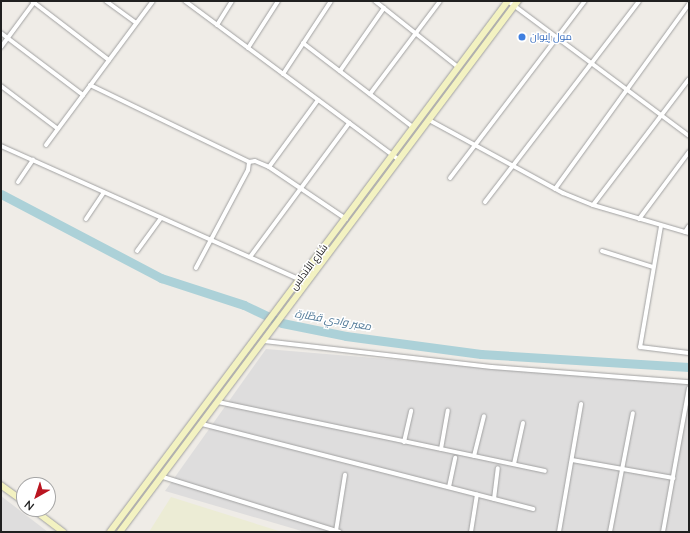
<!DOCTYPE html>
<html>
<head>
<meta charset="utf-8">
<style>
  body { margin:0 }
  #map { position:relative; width:690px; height:533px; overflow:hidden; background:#efece7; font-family:Lato,Cairo,sans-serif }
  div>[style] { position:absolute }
  .residential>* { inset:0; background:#dedddd }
  .farmland>* { inset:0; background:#ececd5 }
  .river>* { height:9px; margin:-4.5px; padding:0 4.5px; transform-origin:4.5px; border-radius:4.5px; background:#acd1d8 }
  .roads { filter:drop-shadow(0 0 1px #a1a1a1) drop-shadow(0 0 1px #a1a1a1) }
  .street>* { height:4px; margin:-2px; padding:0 2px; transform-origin:2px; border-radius:2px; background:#fff }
  .secondary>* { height:5.5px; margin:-2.75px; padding:0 2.75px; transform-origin:2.75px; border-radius:2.75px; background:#f3f2c1 }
  .dots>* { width:11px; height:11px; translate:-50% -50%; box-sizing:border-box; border:2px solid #fff; border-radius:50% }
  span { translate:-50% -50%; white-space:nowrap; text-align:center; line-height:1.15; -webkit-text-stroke:3px #fff; paint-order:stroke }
  .shop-label { font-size:10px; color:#366cbe }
  .left { translate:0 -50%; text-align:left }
  .street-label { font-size:10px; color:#202020 }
  .water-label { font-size:11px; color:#4f7897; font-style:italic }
  .frame { position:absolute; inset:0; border:2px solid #202020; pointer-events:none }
  .north { position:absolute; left:16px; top:477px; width:40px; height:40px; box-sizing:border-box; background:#fff; border:1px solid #a6a6a6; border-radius:50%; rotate:219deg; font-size:11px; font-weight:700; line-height:16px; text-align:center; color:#202020 }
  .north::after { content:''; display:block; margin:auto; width:14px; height:18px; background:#ba1520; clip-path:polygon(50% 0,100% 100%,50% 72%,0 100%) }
</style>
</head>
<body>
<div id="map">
  <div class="residential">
    <div style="clip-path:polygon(266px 349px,689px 384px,689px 532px,305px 532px,165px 491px)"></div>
    <div style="clip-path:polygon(1px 496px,48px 532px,1px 532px)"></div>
  </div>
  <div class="farmland">
    <div style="clip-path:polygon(171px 497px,282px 532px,149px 532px)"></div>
  </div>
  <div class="river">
    <div style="left:1px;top:194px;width:181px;rotate:27.7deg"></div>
    <div style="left:161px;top:278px;width:87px;rotate:18deg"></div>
    <div style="left:244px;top:305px;width:42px;rotate:25.3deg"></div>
    <div style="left:282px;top:323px;width:65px;rotate:11.5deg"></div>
    <div style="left:346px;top:336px;width:136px;rotate:7.6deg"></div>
    <div style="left:481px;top:354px;width:208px;rotate:3.6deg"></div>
  </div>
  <div class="roads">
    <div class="street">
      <div style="left:32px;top:1px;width:97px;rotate:37.5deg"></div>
      <div style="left:106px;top:1px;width:37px;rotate:36deg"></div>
      <div style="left:185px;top:1px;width:267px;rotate:36.6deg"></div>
      <div style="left:375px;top:1px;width:106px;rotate:38.5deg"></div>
      <div style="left:508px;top:1px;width:226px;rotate:36.7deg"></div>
      <div style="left:217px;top:25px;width:28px;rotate:-58deg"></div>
      <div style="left:1px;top:33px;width:103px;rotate:37.1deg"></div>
      <div style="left:303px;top:43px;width:138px;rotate:37.4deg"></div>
      <div style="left:1px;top:47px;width:57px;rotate:-53.5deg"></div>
      <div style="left:248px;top:48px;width:56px;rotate:-57.4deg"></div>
      <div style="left:340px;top:71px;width:77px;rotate:-55.1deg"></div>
      <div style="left:283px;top:74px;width:87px;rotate:-56.7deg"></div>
      <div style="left:90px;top:85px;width:177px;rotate:25.8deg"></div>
      <div style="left:249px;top:162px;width:8px;rotate:97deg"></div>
      <div style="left:248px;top:170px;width:111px;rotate:118deg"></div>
      <div style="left:1px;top:86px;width:71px;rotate:37deg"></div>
      <div style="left:370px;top:94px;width:116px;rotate:-53deg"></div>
      <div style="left:429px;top:120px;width:153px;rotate:28.6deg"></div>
      <div style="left:563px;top:193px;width:32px;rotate:22deg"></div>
      <div style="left:593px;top:205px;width:100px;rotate:16.3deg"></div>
      <div style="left:46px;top:145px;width:179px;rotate:-53.4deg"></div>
      <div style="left:1px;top:146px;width:328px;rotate:24.1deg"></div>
      <div style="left:249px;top:162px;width:6px;rotate:-9deg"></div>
      <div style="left:255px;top:161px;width:15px;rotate:23deg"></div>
      <div style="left:269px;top:167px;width:93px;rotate:34deg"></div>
      <div style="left:269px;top:167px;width:83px;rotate:-53.8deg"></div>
      <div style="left:450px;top:178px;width:223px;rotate:-52.7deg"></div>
      <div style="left:18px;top:182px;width:27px;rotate:-56deg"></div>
      <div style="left:555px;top:189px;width:228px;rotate:-54.1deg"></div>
      <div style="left:485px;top:202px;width:253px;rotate:-52.5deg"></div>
      <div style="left:593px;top:205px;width:158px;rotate:-52.7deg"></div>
      <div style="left:86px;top:219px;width:32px;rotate:-56deg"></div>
      <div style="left:639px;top:219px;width:84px;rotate:-53.3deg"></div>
      <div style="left:661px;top:226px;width:123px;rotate:99.8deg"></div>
      <div style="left:640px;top:347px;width:49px;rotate:7deg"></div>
      <div style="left:685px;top:232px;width:7px;rotate:-56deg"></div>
      <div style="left:137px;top:251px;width:41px;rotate:-54deg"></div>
      <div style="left:602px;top:251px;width:53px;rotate:17.4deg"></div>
      <div style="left:250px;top:257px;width:167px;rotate:-53.5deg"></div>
      <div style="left:264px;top:341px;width:229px;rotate:6.5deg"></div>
      <div style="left:492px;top:367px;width:198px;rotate:4.4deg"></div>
      <div style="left:218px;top:402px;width:334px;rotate:11.9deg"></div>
      <div style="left:202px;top:424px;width:342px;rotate:14.4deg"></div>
      <div style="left:404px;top:442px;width:32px;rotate:-77deg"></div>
      <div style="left:441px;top:449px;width:39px;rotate:-80deg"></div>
      <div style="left:474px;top:456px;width:41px;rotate:-76deg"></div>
      <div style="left:572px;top:460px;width:103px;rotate:10.1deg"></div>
      <div style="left:514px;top:464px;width:42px;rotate:-77.6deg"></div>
      <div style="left:163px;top:477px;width:185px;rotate:17.3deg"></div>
      <div style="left:449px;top:487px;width:30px;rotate:-78deg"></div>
      <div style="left:494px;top:499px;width:31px;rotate:-83deg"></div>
      <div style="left:336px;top:531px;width:57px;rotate:-80.9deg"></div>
      <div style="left:471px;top:532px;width:38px;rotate:-81deg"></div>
      <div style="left:559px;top:532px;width:130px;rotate:-80.2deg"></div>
      <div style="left:610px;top:532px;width:121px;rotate:-79.1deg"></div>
      <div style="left:663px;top:532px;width:146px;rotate:-79.8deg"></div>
    </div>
    <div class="secondary">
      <div style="left:1px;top:485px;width:29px;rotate:36deg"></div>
      <div style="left:33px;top:509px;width:38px;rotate:37deg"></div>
      <div style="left:110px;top:532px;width:664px;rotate:-53.15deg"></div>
      <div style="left:120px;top:532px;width:664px;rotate:-53.15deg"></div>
    </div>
  </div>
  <div class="dots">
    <div style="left:522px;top:37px;background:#3f7fe0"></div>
  </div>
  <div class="shop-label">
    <span class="left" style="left:530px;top:37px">مول إيوان</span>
  </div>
  <div class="street-label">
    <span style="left:309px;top:267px;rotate:-53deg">شارع الأندلس</span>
  </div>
  <div class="water-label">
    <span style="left:333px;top:320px;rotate:10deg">معبر وادي قطّارة</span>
  </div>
  <div class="frame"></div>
  <div class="north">N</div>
</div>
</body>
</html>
